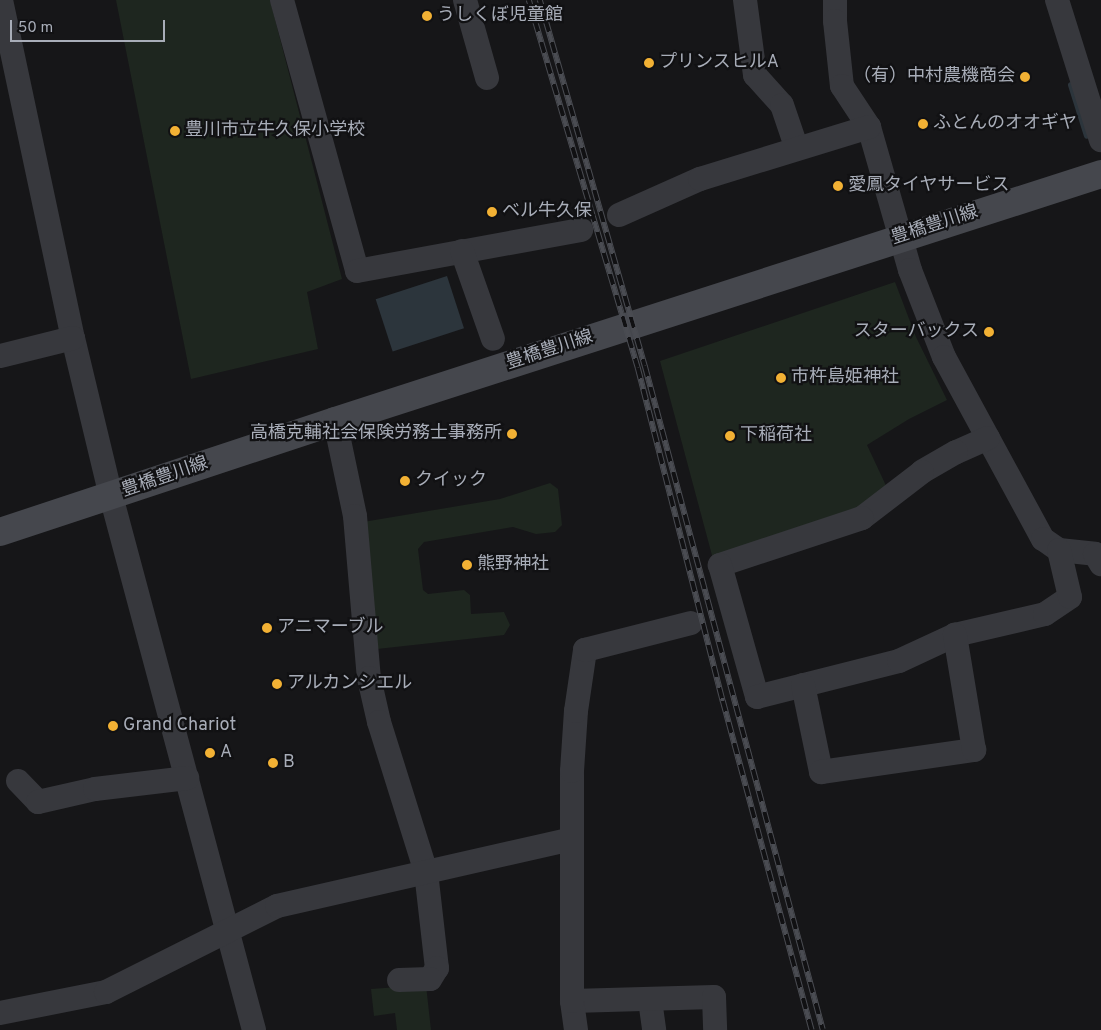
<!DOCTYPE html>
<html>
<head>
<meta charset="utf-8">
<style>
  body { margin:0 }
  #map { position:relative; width:1101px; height:1030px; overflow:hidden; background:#161618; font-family:Overpass,"Noto Sans JP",sans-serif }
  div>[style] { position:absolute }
  .green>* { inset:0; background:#1e261f }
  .water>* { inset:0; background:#2c353c; transform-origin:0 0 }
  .stream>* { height:6px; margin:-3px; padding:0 3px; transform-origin:3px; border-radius:3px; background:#2c353c }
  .minor>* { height:24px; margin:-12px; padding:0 12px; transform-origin:12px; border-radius:12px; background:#37383d }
  .secondary>* { height:28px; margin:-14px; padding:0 14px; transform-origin:14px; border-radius:14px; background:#45474d }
  .rail>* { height:5.5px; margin-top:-2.75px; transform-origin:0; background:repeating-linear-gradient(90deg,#111113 0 11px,#4a4c52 0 22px); box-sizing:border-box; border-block:1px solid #4a4c52 }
  .dots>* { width:14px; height:14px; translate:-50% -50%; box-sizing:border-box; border:2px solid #111113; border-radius:50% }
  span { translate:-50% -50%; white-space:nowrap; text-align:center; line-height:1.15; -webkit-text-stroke:4.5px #111113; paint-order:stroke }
  .poi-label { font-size:18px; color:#a8adb8 }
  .left { translate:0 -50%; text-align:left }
  .right { translate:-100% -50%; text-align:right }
  .street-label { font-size:18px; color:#a8adb8 }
  .scale { position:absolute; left:10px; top:20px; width:155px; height:22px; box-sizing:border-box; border:2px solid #a8adb8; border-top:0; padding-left:6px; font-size:15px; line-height:18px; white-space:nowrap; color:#a8adb8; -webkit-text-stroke:4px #111113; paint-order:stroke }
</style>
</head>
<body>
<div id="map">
  <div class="green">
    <div style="clip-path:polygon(116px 0,270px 0,342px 279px,307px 292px,318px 349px,191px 379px)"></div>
    <div style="clip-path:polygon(895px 282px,916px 337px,947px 400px,909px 419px,867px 445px,889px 492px,858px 512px,713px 559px,660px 361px)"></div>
    <div style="clip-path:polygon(550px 483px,558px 489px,562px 525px,555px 532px,536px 534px,513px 527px,424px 542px,418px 549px,423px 590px,428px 594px,464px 590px,470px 595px,471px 614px,504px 612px,510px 625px,504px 635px,377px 649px,363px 522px,500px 499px)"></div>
    <div style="clip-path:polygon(426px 985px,431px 1030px,397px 1030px,395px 1013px,374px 1016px,371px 989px)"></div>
  </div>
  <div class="water">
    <div style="left:447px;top:276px;width:55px;height:75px;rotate:72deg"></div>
  </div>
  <div class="stream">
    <div style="left:1071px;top:85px;width:53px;rotate:72.6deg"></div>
  </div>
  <div class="minor">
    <div style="left:1px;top:0;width:346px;rotate:78deg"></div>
    <div style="left:73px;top:338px;width:163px;rotate:76.5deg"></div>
    <div style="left:111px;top:496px;width:553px;rotate:75.01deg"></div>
    <div style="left:282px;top:0;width:281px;rotate:74.5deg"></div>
    <div style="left:357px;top:271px;width:228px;rotate:-10.4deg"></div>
    <div style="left:465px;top:0;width:81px;rotate:74.2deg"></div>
    <div style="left:745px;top:0;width:76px;rotate:82.4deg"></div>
    <div style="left:755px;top:75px;width:40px;rotate:48deg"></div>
    <div style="left:782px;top:105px;width:46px;rotate:71.2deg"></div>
    <div style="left:835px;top:0;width:21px;rotate:90deg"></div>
    <div style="left:835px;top:21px;width:65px;rotate:83.9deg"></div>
    <div style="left:842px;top:86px;width:49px;rotate:56.6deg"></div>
    <div style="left:869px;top:127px;width:149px;rotate:74deg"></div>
    <div style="left:910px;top:270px;width:93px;rotate:68.7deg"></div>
    <div style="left:944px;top:357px;width:207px;rotate:61.5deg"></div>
    <div style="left:1043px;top:539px;width:19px;rotate:35deg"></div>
    <div style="left:1059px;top:550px;width:36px;rotate:6deg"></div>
    <div style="left:1095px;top:554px;width:12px;rotate:59deg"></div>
    <div style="left:1057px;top:0;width:147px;rotate:72.6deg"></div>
    <div style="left:619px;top:215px;width:89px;rotate:-24deg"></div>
    <div style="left:700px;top:179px;width:177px;rotate:-17.1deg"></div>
    <div style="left:462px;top:251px;width:93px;rotate:70.6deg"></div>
    <div style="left:0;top:356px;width:75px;rotate:-13.9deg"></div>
    <div style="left:335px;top:421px;width:97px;rotate:78.1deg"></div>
    <div style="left:355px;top:516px;width:163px;rotate:85.1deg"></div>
    <div style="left:369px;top:678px;width:45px;rotate:77.2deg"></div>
    <div style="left:379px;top:722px;width:157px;rotate:72.6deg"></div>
    <div style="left:426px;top:872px;width:97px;rotate:83.5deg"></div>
    <div style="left:437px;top:968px;width:13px;rotate:122deg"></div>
    <div style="left:430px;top:979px;width:31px;rotate:178deg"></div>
    <div style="left:988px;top:438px;width:35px;rotate:156deg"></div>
    <div style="left:956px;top:452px;width:39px;rotate:150deg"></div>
    <div style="left:922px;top:472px;width:76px;rotate:142.5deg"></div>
    <div style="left:862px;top:518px;width:150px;rotate:161.7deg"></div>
    <div style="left:720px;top:565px;width:137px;rotate:74.3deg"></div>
    <div style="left:757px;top:697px;width:146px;rotate:-14.2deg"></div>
    <div style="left:899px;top:661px;width:62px;rotate:-24.9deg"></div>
    <div style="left:955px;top:635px;width:92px;rotate:-13.1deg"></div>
    <div style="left:1045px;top:614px;width:30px;rotate:-34deg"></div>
    <div style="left:1070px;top:597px;width:48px;rotate:-103.2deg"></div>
    <div style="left:803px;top:685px;width:89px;rotate:78.3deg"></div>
    <div style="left:821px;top:772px;width:155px;rotate:-8.2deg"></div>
    <div style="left:974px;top:750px;width:117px;rotate:-99.4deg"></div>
    <div style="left:18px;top:781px;width:29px;rotate:46deg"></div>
    <div style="left:38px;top:802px;width:58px;rotate:-12.8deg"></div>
    <div style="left:95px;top:789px;width:93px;rotate:-6.8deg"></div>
    <div style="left:650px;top:1000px;width:30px;rotate:82deg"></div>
    <div style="left:572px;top:1001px;width:142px;rotate:-1.6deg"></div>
    <div style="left:714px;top:997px;width:33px;rotate:88deg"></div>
    <div style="left:0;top:1013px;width:108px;rotate:-11.2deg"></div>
    <div style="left:106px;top:992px;width:191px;rotate:-26.7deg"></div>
    <div style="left:277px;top:906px;width:302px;rotate:-12.8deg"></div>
    <div style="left:576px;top:1030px;width:29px;rotate:-98deg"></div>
    <div style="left:572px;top:1001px;width:230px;rotate:-90deg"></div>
    <div style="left:572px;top:771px;width:60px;rotate:-86.2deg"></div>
    <div style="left:576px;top:711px;width:62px;rotate:-81.6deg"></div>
    <div style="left:585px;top:650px;width:109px;rotate:-14.3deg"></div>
  </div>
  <div class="secondary">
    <div style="left:0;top:532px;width:353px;rotate:-18.3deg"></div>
    <div style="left:335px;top:421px;width:805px;rotate:-17.87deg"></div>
  </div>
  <div class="rail">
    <div style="left:529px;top:0;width:384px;rotate:73.5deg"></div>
    <div style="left:638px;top:368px;width:344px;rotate:75.7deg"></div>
    <div style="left:723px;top:701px;width:341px;rotate:74.9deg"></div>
    <div style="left:540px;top:0;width:381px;rotate:74deg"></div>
    <div style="left:645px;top:366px;width:687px;rotate:74.99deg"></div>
  </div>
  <div class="dots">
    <div style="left:427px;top:16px;background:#f2b134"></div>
    <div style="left:649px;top:63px;background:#f2b134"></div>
    <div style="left:1025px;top:77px;background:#f2b134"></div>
    <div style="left:923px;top:124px;background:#f2b134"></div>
    <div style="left:175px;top:131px;background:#f2b134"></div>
    <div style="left:838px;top:186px;background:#f2b134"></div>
    <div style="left:492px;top:212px;background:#f2b134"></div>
    <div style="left:989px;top:332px;background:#f2b134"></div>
    <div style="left:781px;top:378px;background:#f2b134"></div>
    <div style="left:512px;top:434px;background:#f2b134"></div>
    <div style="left:730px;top:436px;background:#f2b134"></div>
    <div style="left:405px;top:481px;background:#f2b134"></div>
    <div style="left:467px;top:565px;background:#f2b134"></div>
    <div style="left:267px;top:628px;background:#f2b134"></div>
    <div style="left:277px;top:684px;background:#f2b134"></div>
    <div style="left:113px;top:726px;background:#f2b134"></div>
    <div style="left:210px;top:753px;background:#f2b134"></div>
    <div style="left:273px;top:763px;background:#f2b134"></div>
  </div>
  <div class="poi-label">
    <span class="left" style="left:437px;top:16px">うしくぼ児童館</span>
    <span class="left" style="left:659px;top:63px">プリンスヒルA</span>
    <span class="right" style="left:1015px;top:77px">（有）中村農機商会</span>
    <span class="left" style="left:933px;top:124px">ふとんのオオギヤ</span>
    <span class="left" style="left:185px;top:131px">豊川市立牛久保小学校</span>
    <span class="left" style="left:848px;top:186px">愛鳳タイヤサービス</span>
    <span class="left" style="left:502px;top:212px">ベル牛久保</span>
    <span class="right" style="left:979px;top:332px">スターバックス</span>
    <span class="left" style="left:791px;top:378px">市杵島姫神社</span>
    <span class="right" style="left:502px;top:434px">高橋克輔社会保険労務士事務所</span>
    <span class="left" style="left:740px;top:436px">下稲荷社</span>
    <span class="left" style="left:415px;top:481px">クイック</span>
    <span class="left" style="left:477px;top:565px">熊野神社</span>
    <span class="left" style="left:277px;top:628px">アニマーブル</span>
    <span class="left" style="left:287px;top:684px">アルカンシエル</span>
    <span class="left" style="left:123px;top:726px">Grand Chariot</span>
    <span class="left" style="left:220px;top:753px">A</span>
    <span class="left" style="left:283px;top:763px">B</span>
  </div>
  <div class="street-label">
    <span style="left:935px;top:226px;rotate:-18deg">豊橋豊川線</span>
    <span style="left:550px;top:351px;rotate:-18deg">豊橋豊川線</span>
    <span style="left:165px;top:478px;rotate:-19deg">豊橋豊川線</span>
  </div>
  <div class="scale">50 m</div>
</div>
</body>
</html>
